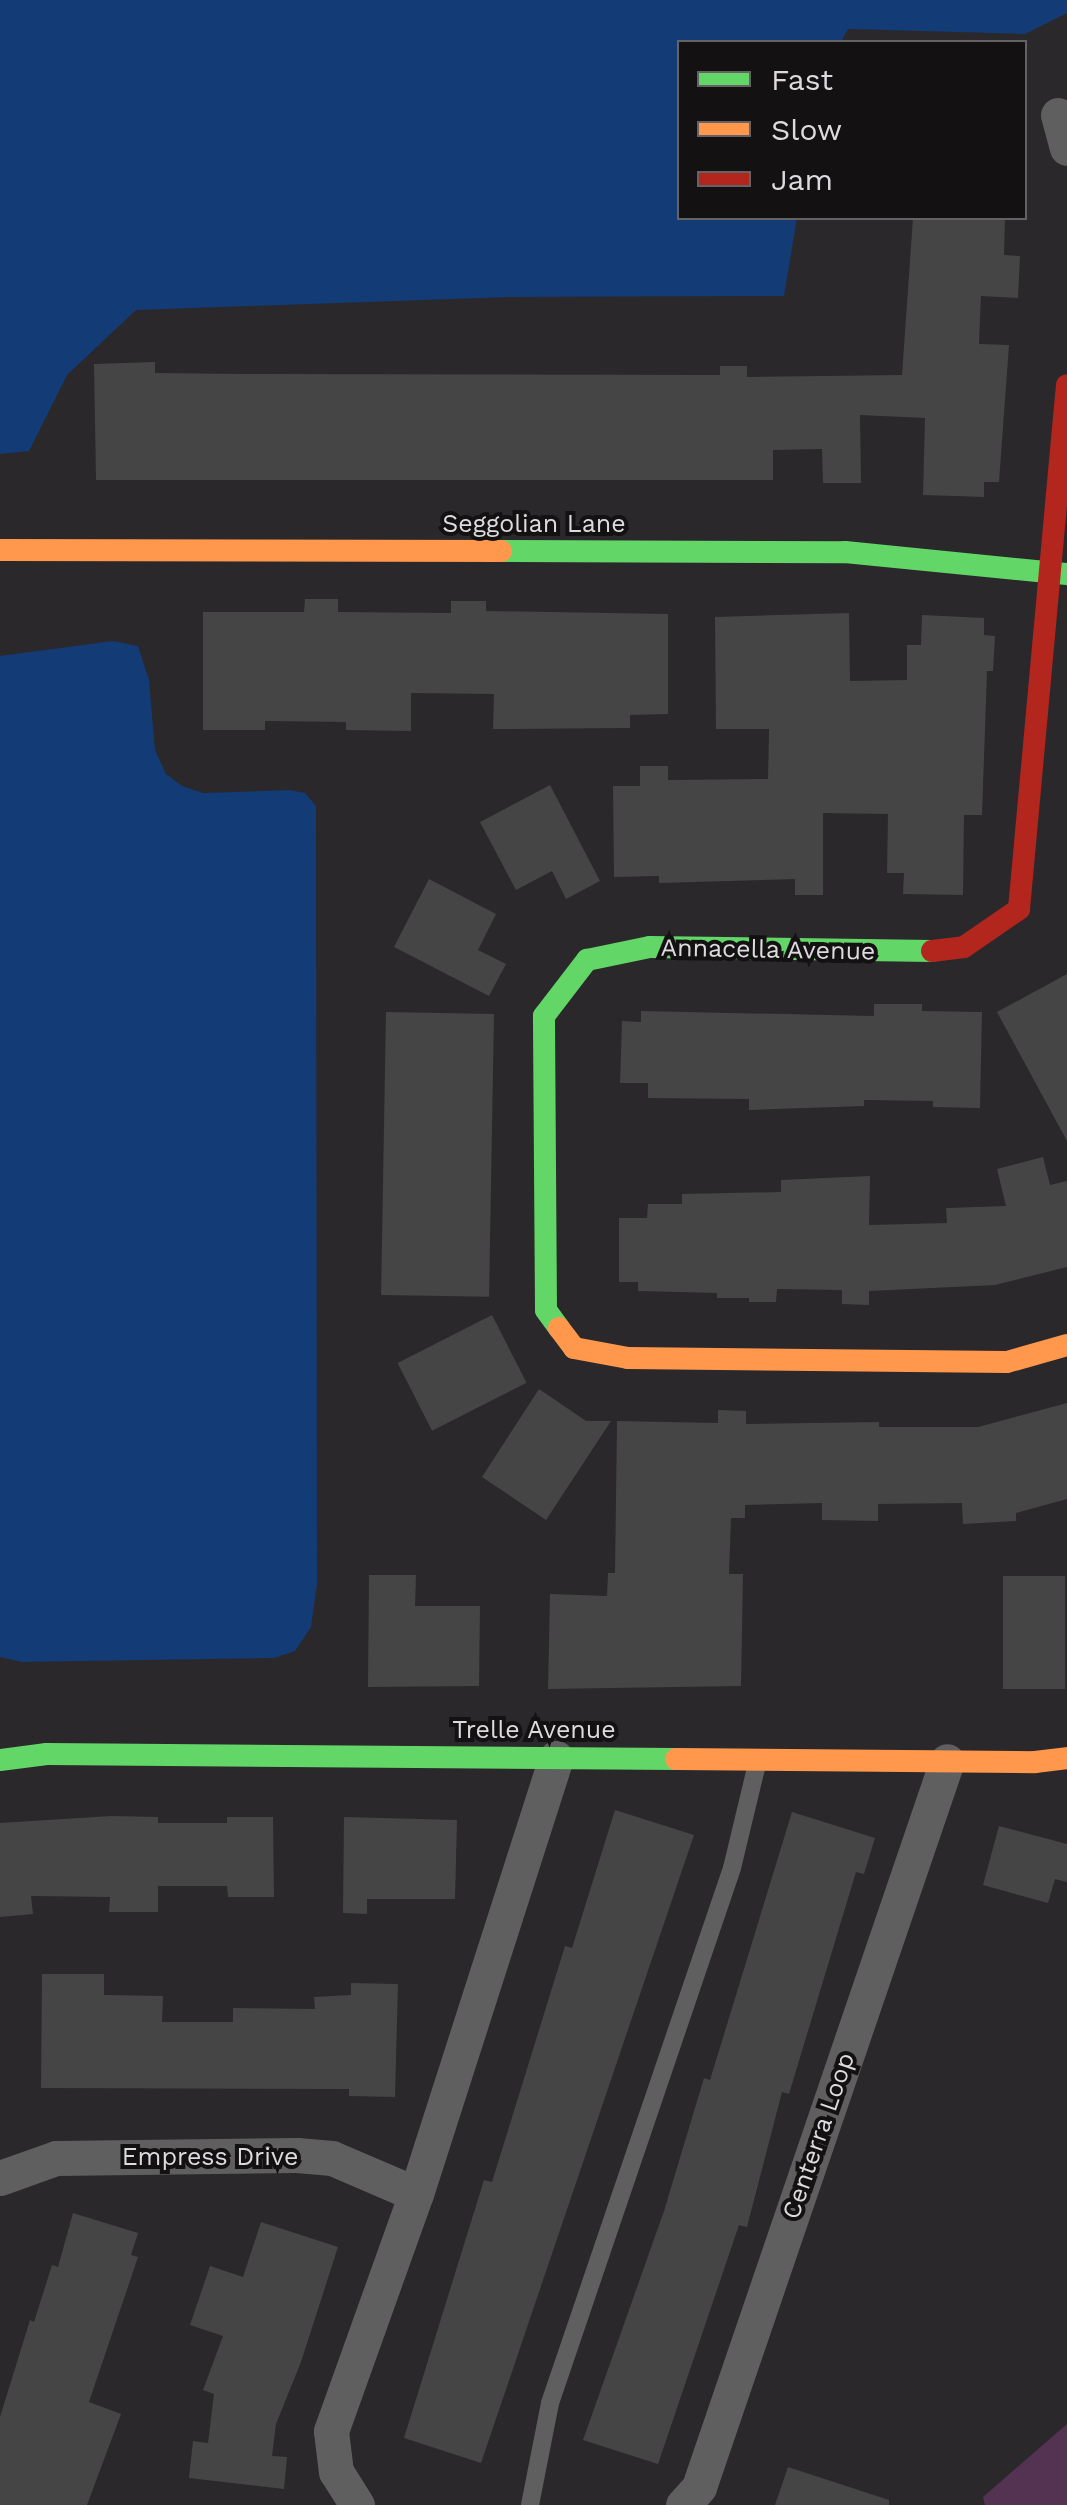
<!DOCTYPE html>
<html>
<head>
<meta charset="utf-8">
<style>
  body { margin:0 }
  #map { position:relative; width:1067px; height:2505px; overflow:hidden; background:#2a282a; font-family:"Work Sans",sans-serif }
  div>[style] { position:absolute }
  .green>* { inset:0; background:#543251 }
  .water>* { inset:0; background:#133b76 }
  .building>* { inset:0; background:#464545; transform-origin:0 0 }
  .lane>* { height:18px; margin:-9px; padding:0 9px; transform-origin:9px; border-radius:9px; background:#605f5f }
  .street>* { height:35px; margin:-17.5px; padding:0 17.5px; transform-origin:17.5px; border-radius:17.5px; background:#605f5f }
  .fast>* { height:22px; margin:-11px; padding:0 11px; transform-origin:11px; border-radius:11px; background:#63d668 }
  .slow>* { height:22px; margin:-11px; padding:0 11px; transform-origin:11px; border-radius:11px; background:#ff974d }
  .jam>* { height:22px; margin:-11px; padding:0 11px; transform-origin:11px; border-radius:11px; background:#b3261e }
  span { translate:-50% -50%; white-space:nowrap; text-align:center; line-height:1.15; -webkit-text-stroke:8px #131112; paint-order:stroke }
  .street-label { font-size:25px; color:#dedbde }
  .legend { position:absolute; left:677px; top:40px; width:350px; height:180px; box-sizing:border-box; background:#131112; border:2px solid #646264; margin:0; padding:12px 18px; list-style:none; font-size:30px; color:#dedbde }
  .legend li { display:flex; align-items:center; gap:20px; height:50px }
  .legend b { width:50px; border:2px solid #646264 }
</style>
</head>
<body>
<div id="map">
  <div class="green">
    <div style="clip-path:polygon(1067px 2424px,1067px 2505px,985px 2505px,983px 2497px)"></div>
  </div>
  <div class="water">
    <div style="clip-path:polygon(0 0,1067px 0,1067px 13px,1025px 34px,848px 29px,841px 42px,680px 42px,680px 218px,797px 218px,784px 296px,511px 297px,136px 310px,67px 375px,29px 451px,0 454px)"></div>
    <div style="clip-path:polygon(113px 641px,138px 646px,149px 680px,155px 750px,166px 774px,182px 786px,203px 793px,289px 790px,305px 793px,316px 806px,317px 1584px,311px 1627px,295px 1651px,274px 1658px,22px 1662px,0 1657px,0 656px)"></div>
  </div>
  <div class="building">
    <div style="clip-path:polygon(913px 218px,1005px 218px,1004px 255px,1020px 256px,1018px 298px,981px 296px,979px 344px,1009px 345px,999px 482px,984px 482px,984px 497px,923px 495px,925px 418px,860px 415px,861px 483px,823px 483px,822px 449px,773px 450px,773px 480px,96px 480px,94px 364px,155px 362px,155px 373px,243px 374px,720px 375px,720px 366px,747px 366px,747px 377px,902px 375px)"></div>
    <div style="clip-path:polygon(305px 599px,338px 599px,338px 612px,451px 613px,451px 601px,486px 601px,486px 611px,668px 614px,668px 714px,630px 715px,630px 728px,493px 729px,494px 694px,411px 693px,411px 731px,346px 730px,346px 722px,265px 721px,265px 730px,203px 730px,203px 612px,304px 612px)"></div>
    <div style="clip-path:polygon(849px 613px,850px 681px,907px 680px,907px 645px,921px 645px,922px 615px,984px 618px,984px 635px,995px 636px,993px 671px,987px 671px,982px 815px,964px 815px,963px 895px,903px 894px,904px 873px,887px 873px,888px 814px,823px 813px,823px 895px,795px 895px,795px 879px,659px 883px,659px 876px,614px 877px,613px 786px,640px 786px,640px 766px,668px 766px,668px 780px,768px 779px,769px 729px,716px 729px,715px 617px)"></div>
    <div style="clip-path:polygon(550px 785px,600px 881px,566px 899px,552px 871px,516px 890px,480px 822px)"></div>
    <div style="clip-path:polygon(429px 879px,496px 914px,478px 950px,506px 964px,489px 996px,394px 947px)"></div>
    <div style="clip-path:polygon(1067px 974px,1067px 1141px,997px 1012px)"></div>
    <div style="clip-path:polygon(874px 1004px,922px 1004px,922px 1011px,982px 1012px,980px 1108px,933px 1107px,933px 1101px,864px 1100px,864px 1106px,749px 1110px,749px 1099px,648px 1098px,648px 1083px,620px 1083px,622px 1021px,641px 1022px,641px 1011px,874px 1016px)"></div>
    <div style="left:386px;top:1012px;width:108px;height:283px;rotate:1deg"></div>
    <div style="clip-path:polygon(1043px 1157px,1050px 1185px,1067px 1181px,1067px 1267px,995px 1285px,869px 1291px,869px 1305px,842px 1304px,842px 1290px,777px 1289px,776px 1302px,749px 1302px,749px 1298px,717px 1298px,717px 1293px,638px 1291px,638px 1282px,619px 1282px,619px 1218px,647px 1218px,648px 1204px,682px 1204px,682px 1194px,781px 1192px,781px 1180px,870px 1176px,869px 1225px,947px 1223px,946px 1208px,1006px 1206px,997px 1169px)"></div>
    <div style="left:492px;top:1315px;width:76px;height:106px;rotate:63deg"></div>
    <div style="clip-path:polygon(539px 1389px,586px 1421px,611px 1421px,546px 1520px,482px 1477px)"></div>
    <div style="clip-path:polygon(1067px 1403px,1067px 1499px,1016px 1513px,1016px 1521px,963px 1524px,962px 1503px,878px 1504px,878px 1521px,822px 1520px,822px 1503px,745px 1505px,745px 1518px,731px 1518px,729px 1574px,743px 1574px,741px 1686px,548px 1689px,550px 1594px,607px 1596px,608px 1573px,615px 1573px,617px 1421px,718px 1423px,718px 1410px,746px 1411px,746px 1424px,879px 1422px,879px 1427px,978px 1427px)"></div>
    <div style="clip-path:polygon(369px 1575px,416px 1575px,415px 1606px,480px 1606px,479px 1686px,368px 1687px)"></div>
    <div style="left:1003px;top:1576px;width:62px;height:113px"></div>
    <div style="clip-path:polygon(615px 1810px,694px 1835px,481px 2463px,404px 2438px,484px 2180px,492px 2182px,565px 1946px,572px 1948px)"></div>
    <div style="clip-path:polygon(792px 1812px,875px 1838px,864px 1874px,856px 1872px,789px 2094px,782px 2092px,747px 2227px,739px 2225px,658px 2464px,583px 2440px,664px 2211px,704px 2078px,710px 2080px)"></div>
    <div style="clip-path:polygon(111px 1816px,158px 1817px,158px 1823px,227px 1823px,227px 1817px,273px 1817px,274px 1897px,228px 1897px,227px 1886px,158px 1886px,158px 1912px,109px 1912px,110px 1897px,31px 1896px,33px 1914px,0 1917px,0 1823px)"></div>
    <div style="clip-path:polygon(344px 1817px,457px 1820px,455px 1899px,367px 1899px,367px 1914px,343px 1913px)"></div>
    <div style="clip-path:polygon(999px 1826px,1067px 1844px,1067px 1882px,1055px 1879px,1048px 1903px,983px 1885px)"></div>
    <div style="clip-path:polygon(42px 1974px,104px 1974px,104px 1995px,163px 1996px,162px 2022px,233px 2022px,233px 2008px,315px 2009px,314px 1997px,351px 1995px,351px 1983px,398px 1984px,395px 2097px,349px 2096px,349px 2089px,41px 2088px)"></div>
    <div style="clip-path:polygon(73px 2213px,138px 2233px,131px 2255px,138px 2257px,89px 2402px,121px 2414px,87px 2505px,0 2505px,0 2417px,30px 2320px,34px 2322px,52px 2265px,58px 2267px)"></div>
    <div style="clip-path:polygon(261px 2222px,338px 2247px,301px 2362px,276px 2424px,272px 2456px,287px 2457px,284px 2489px,189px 2478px,193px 2441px,208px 2443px,214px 2394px,203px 2390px,223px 2336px,190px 2325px,210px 2266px,243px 2277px)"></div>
    <div style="clip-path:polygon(788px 2467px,889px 2500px,889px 2505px,775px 2505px)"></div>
  </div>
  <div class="lane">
    <div style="left:530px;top:2505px;width:104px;rotate:-78.9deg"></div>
    <div style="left:550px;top:2403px;width:565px;rotate:-71.21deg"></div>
    <div style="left:732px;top:1868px;width:111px;rotate:-76.5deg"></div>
  </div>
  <div class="street">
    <div style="left:1058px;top:115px;width:34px;rotate:75deg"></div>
    <div style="left:0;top:2178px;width:59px;rotate:-19.7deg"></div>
    <div style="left:56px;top:2158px;width:241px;rotate:-0.7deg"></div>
    <div style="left:297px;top:2155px;width:35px;rotate:5deg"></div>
    <div style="left:332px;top:2158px;width:91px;rotate:23.2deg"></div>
    <div style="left:357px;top:2505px;width:39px;rotate:-122deg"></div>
    <div style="left:336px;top:2472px;width:41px;rotate:-97deg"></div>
    <div style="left:331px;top:2431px;width:252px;rotate:-70.3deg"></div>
    <div style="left:416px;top:2194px;width:458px;rotate:-72.2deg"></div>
    <div style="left:683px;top:2505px;width:24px;rotate:-48deg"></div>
    <div style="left:699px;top:2487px;width:767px;rotate:-71.14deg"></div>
  </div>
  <div class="fast">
    <div style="left:501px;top:551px;width:344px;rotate:0.2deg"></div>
    <div style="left:845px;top:552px;width:223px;rotate:5.7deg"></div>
    <div style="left:559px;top:1328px;width:22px;rotate:-126deg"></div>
    <div style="left:546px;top:1310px;width:294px;rotate:-90.4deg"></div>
    <div style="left:544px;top:1016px;width:71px;rotate:-52.5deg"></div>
    <div style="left:587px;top:960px;width:64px;rotate:-11.7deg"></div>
    <div style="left:650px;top:947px;width:282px;rotate:0.8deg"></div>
    <div style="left:0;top:1760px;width:47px;rotate:-7.3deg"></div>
    <div style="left:47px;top:1754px;width:629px;rotate:0.46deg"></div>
  </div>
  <div class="slow">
    <div style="left:0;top:550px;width:501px;rotate:0.11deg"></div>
    <div style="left:559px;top:1328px;width:25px;rotate:53deg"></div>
    <div style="left:574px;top:1348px;width:55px;rotate:10.5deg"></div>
    <div style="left:628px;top:1358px;width:379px;rotate:0.6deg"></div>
    <div style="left:1007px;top:1362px;width:62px;rotate:-15.8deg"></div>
    <div style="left:676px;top:1759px;width:359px;rotate:0.5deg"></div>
    <div style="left:1035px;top:1762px;width:32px;rotate:-7deg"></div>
  </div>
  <div class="jam">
    <div style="left:932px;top:951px;width:32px;rotate:-7deg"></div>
    <div style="left:964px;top:947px;width:67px;rotate:-34.6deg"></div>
    <div style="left:1019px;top:909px;width:526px;rotate:-84.77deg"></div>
  </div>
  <div class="street-label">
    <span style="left:534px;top:524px">Seggolian Lane</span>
    <span style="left:768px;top:950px;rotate:1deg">Annacella Avenue</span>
    <span style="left:534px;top:1730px">Trelle Avenue</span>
    <span style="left:819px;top:2136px;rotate:-71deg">Centerra Loop</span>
    <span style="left:210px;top:2157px">Empress Drive</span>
  </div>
  <ul class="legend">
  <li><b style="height:12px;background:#63d668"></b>Fast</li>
  <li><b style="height:12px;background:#ff974d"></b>Slow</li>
  <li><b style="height:12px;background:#b3261e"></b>Jam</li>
  </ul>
</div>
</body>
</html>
